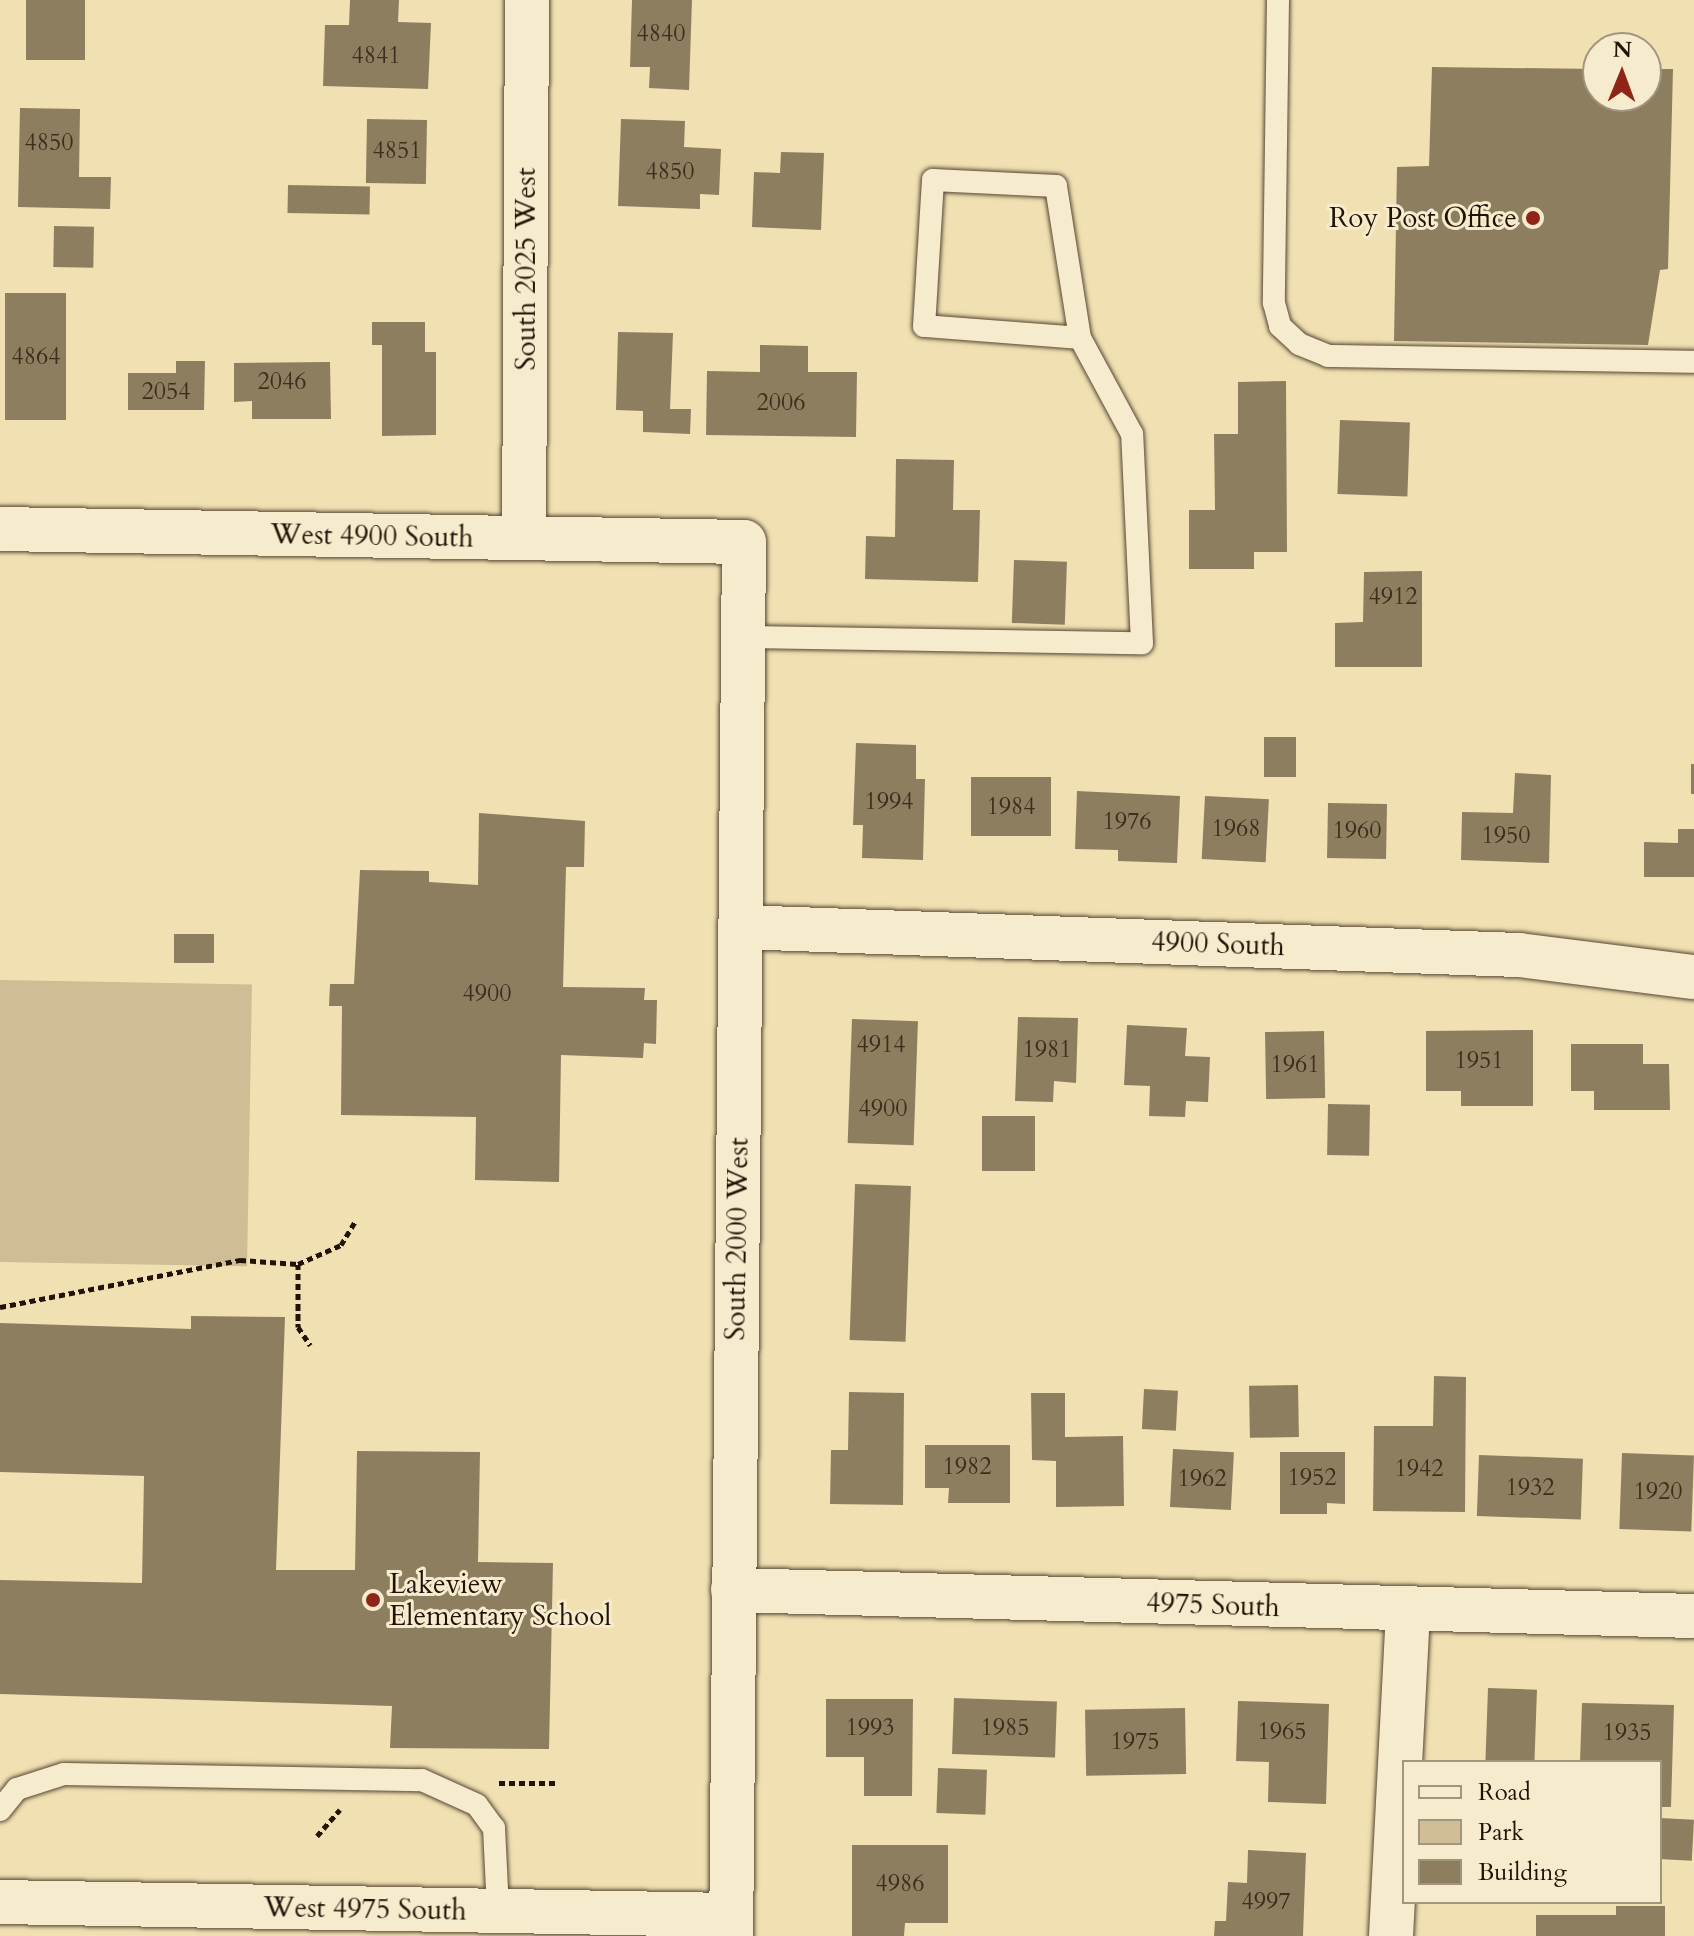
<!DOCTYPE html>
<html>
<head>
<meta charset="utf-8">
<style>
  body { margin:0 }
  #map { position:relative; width:1694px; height:1936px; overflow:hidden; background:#f1e0b2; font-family:Cardo,serif }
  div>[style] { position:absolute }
  .green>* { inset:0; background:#cebd95; transform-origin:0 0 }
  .building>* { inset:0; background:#8e7e60; transform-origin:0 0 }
  .path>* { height:5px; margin-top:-2.5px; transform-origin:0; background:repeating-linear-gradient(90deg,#221307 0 6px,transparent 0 10px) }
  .roads { filter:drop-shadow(0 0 2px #564632) drop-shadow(0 0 2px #564632) }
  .lane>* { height:22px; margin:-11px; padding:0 11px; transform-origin:11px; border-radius:11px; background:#f6ebcd }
  .street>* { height:44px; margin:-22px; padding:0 22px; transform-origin:22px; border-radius:22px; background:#f6ebcd }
  .dots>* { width:22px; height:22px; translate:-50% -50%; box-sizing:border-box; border:4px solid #f6ebcd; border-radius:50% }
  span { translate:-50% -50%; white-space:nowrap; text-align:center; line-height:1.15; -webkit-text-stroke:6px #f6ebcd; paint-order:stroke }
  .number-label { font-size:24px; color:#3d2e1d }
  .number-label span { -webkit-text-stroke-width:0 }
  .poi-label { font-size:28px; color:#221307 }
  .right { translate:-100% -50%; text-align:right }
  .left { translate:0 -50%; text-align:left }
  .street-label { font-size:28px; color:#221307 }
  .legend { position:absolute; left:1402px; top:1760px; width:260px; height:144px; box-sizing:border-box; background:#f6ebcd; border:2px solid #a1957e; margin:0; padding:10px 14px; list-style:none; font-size:24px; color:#221307 }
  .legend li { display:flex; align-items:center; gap:16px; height:40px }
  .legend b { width:40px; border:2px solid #a1957e }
  .north { position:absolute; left:1582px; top:32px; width:80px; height:80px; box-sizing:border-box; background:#f6ebcd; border:2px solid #a1957e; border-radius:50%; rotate:1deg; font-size:22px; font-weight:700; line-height:32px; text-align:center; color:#221307 }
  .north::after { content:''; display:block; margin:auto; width:28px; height:36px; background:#8f2418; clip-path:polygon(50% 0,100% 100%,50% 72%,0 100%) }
</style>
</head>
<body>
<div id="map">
  <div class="green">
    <div style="left:0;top:980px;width:252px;height:282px;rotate:1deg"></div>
  </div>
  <div class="building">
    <div style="left:26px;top:0;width:59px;height:60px"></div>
    <div style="clip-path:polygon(350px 0,399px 0,398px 22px,431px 23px,428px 89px,323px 86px,325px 25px,349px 25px)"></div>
    <div style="clip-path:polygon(632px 0,692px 0,689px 90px,649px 88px,650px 67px,630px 67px)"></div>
    <div style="clip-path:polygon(1432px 67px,1598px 69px,1598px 96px,1646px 96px,1646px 69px,1673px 69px,1668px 269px,1660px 270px,1648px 345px,1394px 341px,1397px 167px,1429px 166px)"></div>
    <div style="clip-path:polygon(20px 108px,80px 109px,79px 177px,111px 177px,110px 209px,18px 207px)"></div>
    <div style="left:367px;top:119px;width:60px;height:64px;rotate:1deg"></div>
    <div style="clip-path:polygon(621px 119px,685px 121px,684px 147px,721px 149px,719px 195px,700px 194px,700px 209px,618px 206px)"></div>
    <div style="clip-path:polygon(781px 152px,824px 153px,821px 230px,752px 227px,754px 172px,780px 173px)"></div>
    <div style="left:288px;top:185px;width:82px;height:28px;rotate:1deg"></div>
    <div style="left:54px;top:226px;width:40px;height:41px;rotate:1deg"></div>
    <div style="left:66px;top:293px;width:127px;height:61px;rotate:90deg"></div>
    <div style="clip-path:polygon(372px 322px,425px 322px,425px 352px,436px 352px,436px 435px,382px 436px,382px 345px,372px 345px)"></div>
    <div style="clip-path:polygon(618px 332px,673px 333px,670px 409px,691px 409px,690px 434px,643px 432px,643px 411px,616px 410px)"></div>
    <div style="clip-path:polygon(760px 345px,808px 346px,808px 372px,857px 372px,856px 437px,706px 435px,707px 371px,760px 372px)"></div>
    <div style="clip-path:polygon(176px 361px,205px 361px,204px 410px,128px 410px,128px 373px,176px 373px)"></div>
    <div style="clip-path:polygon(330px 362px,331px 419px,252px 419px,252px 401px,234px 402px,234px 363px)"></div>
    <div style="clip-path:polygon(1286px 381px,1287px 552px,1254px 552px,1254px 569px,1189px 569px,1189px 510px,1215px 510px,1214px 434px,1238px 434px,1238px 382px)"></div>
    <div style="left:1340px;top:420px;width:70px;height:74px;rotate:2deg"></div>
    <div style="clip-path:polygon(896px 459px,954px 460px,953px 510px,980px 510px,978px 582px,865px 579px,866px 536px,895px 537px)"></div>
    <div style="left:1014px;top:560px;width:53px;height:63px;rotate:2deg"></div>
    <div style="clip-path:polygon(1422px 571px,1422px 667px,1335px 667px,1335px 623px,1363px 622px,1364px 572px)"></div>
    <div style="left:1264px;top:737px;width:32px;height:40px"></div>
    <div style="clip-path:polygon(856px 743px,916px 745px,916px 779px,925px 779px,923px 860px,862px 858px,863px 825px,853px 825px)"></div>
    <div style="left:1691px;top:764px;width:3px;height:30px"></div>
    <div style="clip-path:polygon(1515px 773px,1551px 775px,1549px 863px,1461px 860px,1462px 812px,1513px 813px)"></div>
    <div style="left:971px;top:777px;width:80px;height:59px"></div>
    <div style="clip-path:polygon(1077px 791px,1180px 796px,1177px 863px,1118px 861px,1118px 850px,1075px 849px)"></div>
    <div style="left:1205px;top:796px;width:64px;height:63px;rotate:3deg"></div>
    <div style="left:1328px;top:803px;width:59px;height:55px;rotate:1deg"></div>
    <div style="clip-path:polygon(479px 813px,585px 821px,584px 867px,566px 867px,563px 987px,645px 988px,644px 1000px,657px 1000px,656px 1044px,644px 1043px,643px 1058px,561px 1055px,559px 1182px,475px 1180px,476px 1117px,341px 1115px,342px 1006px,329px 1006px,330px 984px,354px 984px,360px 870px,429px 871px,429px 882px,478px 885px)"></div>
    <div style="clip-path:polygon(1678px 829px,1694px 829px,1694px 877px,1644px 877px,1644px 842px,1678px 843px)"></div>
    <div style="left:214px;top:934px;width:29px;height:40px;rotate:90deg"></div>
    <div style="clip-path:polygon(1018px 1017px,1078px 1018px,1076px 1083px,1054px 1081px,1053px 1102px,1015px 1101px)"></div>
    <div style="left:852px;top:1019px;width:66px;height:124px;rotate:2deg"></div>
    <div style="clip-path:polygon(1127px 1025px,1187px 1028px,1185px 1056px,1210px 1057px,1208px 1102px,1186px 1101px,1185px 1117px,1149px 1116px,1150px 1086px,1124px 1085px)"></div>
    <div style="clip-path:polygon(1533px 1030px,1533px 1106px,1461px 1106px,1461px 1091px,1426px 1091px,1426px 1031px)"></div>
    <div style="left:1324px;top:1031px;width:67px;height:59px;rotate:89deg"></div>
    <div style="clip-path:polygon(1571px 1044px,1643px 1044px,1643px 1064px,1669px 1064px,1670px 1110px,1594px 1110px,1594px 1091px,1571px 1091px)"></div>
    <div style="left:1328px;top:1104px;width:42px;height:51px;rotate:1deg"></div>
    <div style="left:982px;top:1116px;width:53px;height:55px"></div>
    <div style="left:855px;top:1184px;width:56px;height:156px;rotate:2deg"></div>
    <div style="clip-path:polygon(191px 1316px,285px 1317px,276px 1570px,355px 1570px,357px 1451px,480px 1452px,478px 1562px,553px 1563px,549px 1749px,390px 1748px,392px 1706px,0 1694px,0 1580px,142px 1583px,144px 1476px,0 1472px,0 1323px,191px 1329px)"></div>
    <div style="clip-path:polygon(1434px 1376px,1466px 1377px,1465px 1512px,1373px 1511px,1374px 1426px,1433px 1426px)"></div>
    <div style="left:1298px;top:1385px;width:52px;height:49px;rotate:89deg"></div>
    <div style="left:1144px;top:1389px;width:34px;height:40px;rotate:3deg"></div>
    <div style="clip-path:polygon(849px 1392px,904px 1393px,903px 1505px,830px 1504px,831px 1450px,848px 1450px)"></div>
    <div style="clip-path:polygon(1031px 1393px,1065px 1393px,1065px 1437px,1123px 1436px,1124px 1506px,1056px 1507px,1056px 1461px,1032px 1460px)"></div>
    <div style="clip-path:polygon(925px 1445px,1010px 1445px,1010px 1503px,948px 1503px,949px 1488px,925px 1488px)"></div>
    <div style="left:1173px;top:1449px;width:61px;height:58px;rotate:3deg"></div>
    <div style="clip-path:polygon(1280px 1452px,1345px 1452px,1345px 1504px,1327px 1503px,1327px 1514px,1280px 1514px)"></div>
    <div style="left:1622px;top:1453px;width:72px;height:76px;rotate:2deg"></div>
    <div style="left:1479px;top:1455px;width:104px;height:61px;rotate:2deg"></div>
    <div style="left:1488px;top:1688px;width:49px;height:74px;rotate:2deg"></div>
    <div style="left:954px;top:1698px;width:103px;height:56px;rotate:2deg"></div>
    <div style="clip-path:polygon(826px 1699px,913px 1699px,912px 1796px,864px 1796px,864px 1757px,826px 1757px)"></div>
    <div style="clip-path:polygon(1238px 1701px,1329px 1704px,1326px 1804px,1268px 1802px,1269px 1762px,1236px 1761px)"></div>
    <div style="clip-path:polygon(1582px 1703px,1674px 1705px,1671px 1807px,1660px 1807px,1660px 1762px,1580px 1762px)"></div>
    <div style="left:1185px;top:1708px;width:66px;height:100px;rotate:89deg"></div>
    <div style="left:938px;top:1768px;width:49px;height:45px;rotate:2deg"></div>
    <div style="left:1660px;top:1818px;width:34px;height:41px;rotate:3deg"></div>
    <div style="clip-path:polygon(852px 1845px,948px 1845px,948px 1923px,905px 1923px,904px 1936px,852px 1936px)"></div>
    <div style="clip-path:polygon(1248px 1850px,1306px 1853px,1303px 1936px,1214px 1936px,1215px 1921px,1226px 1921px,1228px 1882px,1247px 1883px)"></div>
    <div style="clip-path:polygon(1616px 1906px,1665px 1906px,1665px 1936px,1536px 1936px,1536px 1915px,1616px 1915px)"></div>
  </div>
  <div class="path">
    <div style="left:298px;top:1264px;width:63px;rotate:90deg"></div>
    <div style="left:298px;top:1327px;width:22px;rotate:56deg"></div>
    <div style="left:0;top:1307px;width:245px;rotate:-11.1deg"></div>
    <div style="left:240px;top:1260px;width:58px;rotate:3.9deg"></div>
    <div style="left:298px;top:1264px;width:47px;rotate:-23.8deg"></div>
    <div style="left:341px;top:1245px;width:29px;rotate:-59deg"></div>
    <div style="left:499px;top:1783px;width:60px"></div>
    <div style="left:317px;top:1836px;width:35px;rotate:-49deg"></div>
  </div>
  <div class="roads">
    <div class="lane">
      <div style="left:1278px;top:0;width:303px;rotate:90.8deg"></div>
      <div style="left:1274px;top:303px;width:24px;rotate:75deg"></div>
      <div style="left:1280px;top:326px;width:26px;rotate:43deg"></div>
      <div style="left:1299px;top:344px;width:31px;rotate:22deg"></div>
      <div style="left:1328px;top:356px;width:366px;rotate:0.9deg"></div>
      <div style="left:743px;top:637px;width:399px;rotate:0.9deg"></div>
      <div style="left:1142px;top:643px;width:209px;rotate:-92.7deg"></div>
      <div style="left:1132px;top:434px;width:109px;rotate:-118.4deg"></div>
      <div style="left:1080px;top:338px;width:154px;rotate:-99deg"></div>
      <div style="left:1056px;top:186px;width:123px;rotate:-177.2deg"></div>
      <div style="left:933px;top:180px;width:146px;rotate:93.5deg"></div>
      <div style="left:924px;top:326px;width:156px;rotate:4.4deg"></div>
      <div style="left:0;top:1810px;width:27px;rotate:-51deg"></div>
      <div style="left:17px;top:1789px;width:49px;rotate:-17.7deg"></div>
      <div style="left:64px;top:1774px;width:358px;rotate:1deg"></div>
      <div style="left:422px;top:1780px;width:60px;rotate:24.4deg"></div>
      <div style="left:477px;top:1805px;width:29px;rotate:54deg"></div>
      <div style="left:494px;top:1828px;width:83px;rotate:87.2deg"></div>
    </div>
    <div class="street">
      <div style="left:0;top:529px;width:744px;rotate:1deg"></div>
      <div style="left:744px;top:542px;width:1394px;rotate:90.53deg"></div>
      <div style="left:524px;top:538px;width:538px;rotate:-89.68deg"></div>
      <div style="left:740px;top:927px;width:780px;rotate:2.06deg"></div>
      <div style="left:1519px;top:955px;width:176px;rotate:7.2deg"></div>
      <div style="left:733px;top:1590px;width:961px;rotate:1.55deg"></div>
      <div style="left:0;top:1902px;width:730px;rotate:1.02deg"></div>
      <div style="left:1391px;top:1936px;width:325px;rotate:-87deg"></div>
    </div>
  </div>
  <div class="dots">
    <div style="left:1533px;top:218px;background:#8f2418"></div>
    <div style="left:373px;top:1600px;background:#8f2418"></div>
  </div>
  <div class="number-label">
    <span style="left:661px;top:34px">4840</span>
    <span style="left:376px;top:56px">4841</span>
    <span style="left:49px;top:143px">4850</span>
    <span style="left:397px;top:151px">4851</span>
    <span style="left:670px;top:172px">4850</span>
    <span style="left:36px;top:357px">4864</span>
    <span style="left:282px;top:382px">2046</span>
    <span style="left:166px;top:392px">2054</span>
    <span style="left:781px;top:403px">2006</span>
    <span style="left:1393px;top:597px">4912</span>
    <span style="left:889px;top:802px">1994</span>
    <span style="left:1011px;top:807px">1984</span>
    <span style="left:1127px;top:822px">1976</span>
    <span style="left:1236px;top:829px">1968</span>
    <span style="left:1357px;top:831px">1960</span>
    <span style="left:1506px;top:836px">1950</span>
    <span style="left:487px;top:994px">4900</span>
    <span style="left:881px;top:1045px">4914</span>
    <span style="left:1047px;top:1050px">1981</span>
    <span style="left:1479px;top:1061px">1951</span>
    <span style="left:1295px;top:1065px">1961</span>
    <span style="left:883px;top:1109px">4900</span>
    <span style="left:967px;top:1467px">1982</span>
    <span style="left:1419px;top:1469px">1942</span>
    <span style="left:1312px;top:1478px">1952</span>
    <span style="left:1202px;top:1479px">1962</span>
    <span style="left:1530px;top:1488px">1932</span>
    <span style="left:1658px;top:1492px">1920</span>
    <span style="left:870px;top:1728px">1993</span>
    <span style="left:1005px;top:1728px">1985</span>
    <span style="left:1282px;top:1732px">1965</span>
    <span style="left:1627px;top:1733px">1935</span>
    <span style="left:1135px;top:1742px">1975</span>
    <span style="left:900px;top:1884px">4986</span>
    <span style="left:1266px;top:1902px">4997</span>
  </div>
  <div class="poi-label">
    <span class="right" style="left:1517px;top:218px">Roy Post Office</span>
    <span class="left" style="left:389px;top:1600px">Lakeview<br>Elementary School</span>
  </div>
  <div class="street-label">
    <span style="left:526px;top:269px;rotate:-90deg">South 2025 West</span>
    <span style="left:372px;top:536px;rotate:1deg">West 4900 South</span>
    <span style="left:1218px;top:944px;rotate:2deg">4900 South</span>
    <span style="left:737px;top:1239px;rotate:-89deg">South 2000 West</span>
    <span style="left:1213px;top:1605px;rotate:2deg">4975 South</span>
    <span style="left:365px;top:1909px;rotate:1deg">West 4975 South</span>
  </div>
  <ul class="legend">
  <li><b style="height:10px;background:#f6ebcd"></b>Road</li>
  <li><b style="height:22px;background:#cebd95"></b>Park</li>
  <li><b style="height:22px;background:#8e7e60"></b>Building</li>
  </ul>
  <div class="north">N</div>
</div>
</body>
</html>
